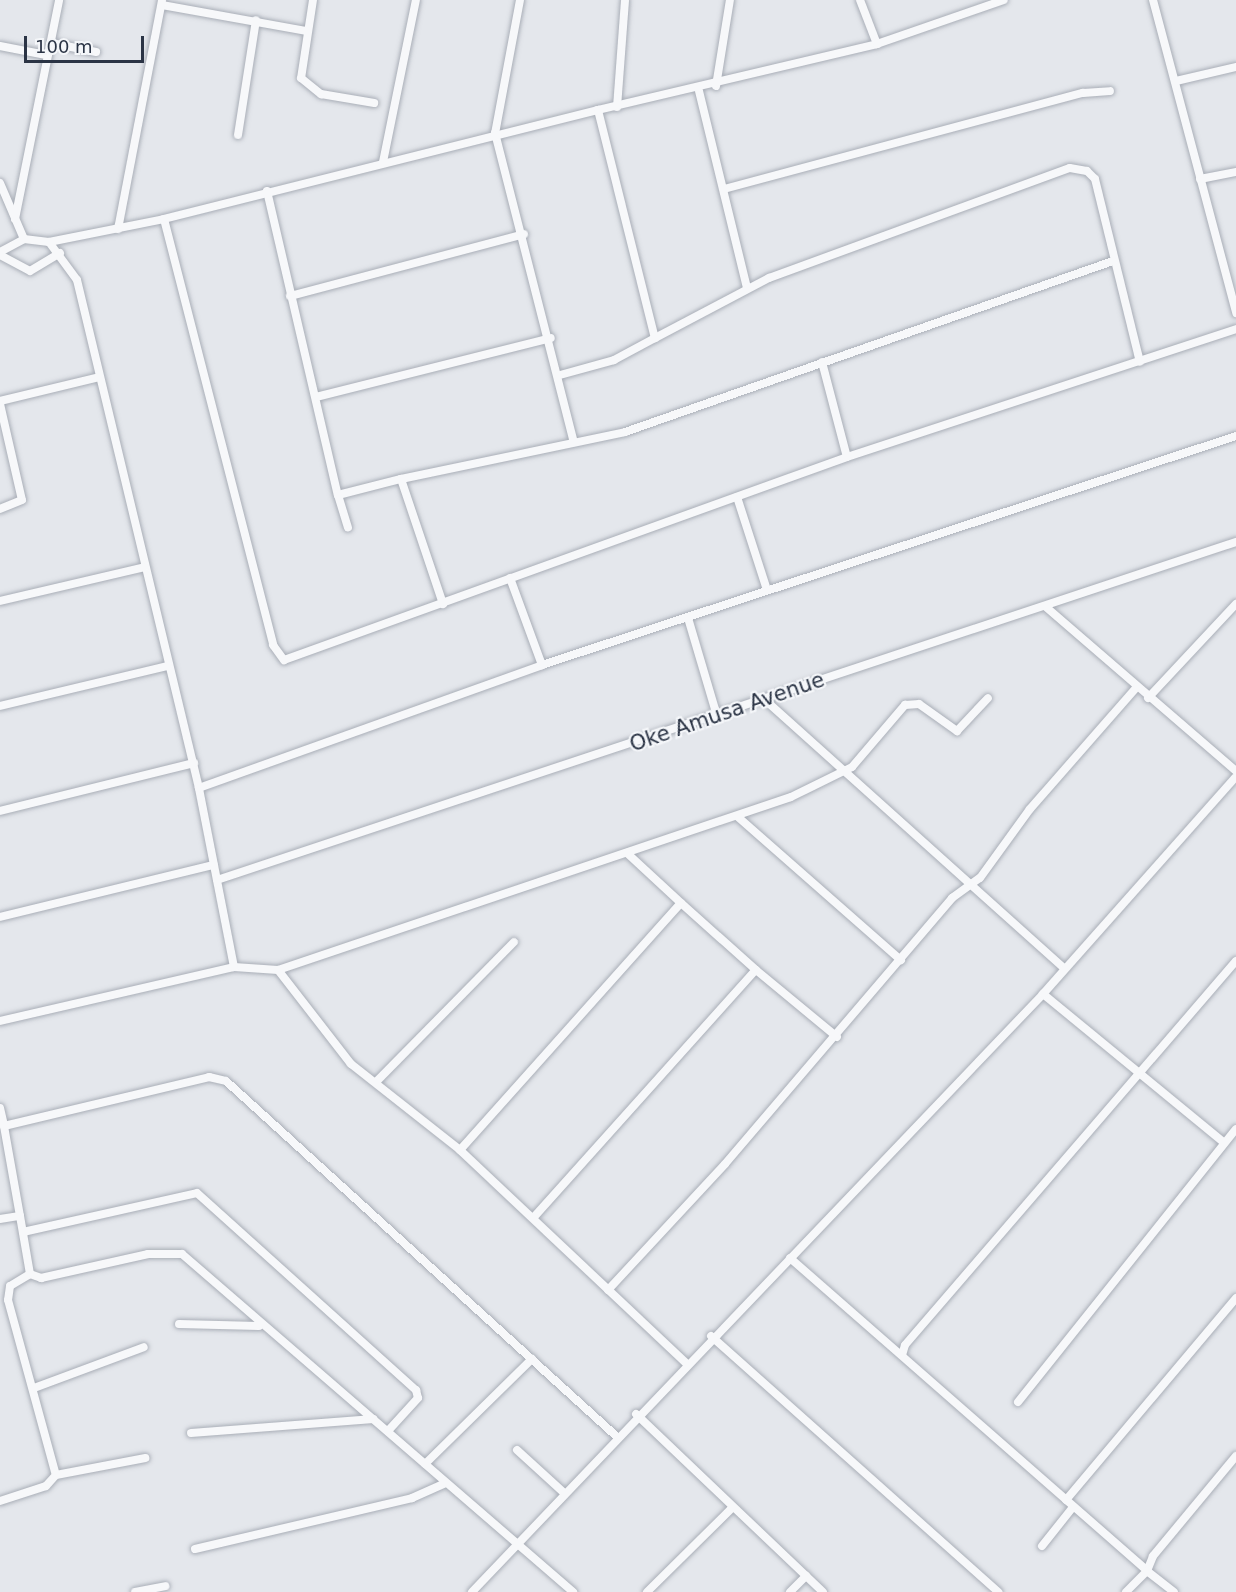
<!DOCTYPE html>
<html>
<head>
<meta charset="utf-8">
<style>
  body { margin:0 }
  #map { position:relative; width:1236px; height:1592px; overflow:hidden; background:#e4e7ec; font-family:"DejaVu Sans",sans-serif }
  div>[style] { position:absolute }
  .roads { filter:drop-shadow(0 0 2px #a9aeb7) drop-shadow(0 0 2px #a9aeb7) }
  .minor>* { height:8px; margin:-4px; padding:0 4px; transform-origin:4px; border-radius:4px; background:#f7f8fa }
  span { translate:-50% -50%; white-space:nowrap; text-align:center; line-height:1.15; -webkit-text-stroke:4.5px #f4f6f9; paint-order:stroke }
  .street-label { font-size:21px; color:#2b3445 }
  .scale { position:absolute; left:24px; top:36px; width:120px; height:27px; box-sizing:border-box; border:3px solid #2b3445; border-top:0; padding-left:8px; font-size:18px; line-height:21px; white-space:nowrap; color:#2b3445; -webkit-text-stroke:4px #f4f6f9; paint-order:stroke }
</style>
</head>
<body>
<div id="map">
  <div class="roads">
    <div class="minor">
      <div style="left:313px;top:0;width:79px;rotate:98.7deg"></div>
      <div style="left:301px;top:78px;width:26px;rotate:39deg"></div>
      <div style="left:321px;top:94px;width:54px;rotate:9.6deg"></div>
      <div style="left:520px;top:0;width:135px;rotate:100.6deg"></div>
      <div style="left:495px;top:133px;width:317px;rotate:75.7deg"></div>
      <div style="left:860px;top:0;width:47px;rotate:68.9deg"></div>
      <div style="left:1153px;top:0;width:324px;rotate:75.1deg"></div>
      <div style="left:162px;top:5px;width:146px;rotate:10.2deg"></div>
      <div style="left:51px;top:43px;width:46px;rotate:11.3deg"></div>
      <div style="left:0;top:46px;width:47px;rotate:11.1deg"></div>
      <div style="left:1176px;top:81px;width:62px;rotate:-13.1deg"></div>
      <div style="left:716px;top:86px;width:87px;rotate:-80.8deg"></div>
      <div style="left:699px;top:91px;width:203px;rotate:76.3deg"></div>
      <div style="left:617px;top:107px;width:107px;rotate:-85.7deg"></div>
      <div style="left:598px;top:110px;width:287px;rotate:-13.3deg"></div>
      <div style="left:877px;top:44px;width:134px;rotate:-19.1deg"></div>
      <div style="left:238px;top:135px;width:116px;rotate:-81.1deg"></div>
      <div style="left:383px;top:162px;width:165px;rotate:-78.5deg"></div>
      <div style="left:1200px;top:179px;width:37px;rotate:-11deg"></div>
      <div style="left:0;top:183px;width:61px;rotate:66.8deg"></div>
      <div style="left:724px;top:189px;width:372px;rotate:-15deg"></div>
      <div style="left:1083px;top:93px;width:27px;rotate:-4deg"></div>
      <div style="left:267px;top:191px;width:312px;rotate:76.9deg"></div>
      <div style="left:338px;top:495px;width:65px;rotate:-14.3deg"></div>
      <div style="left:401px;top:479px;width:132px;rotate:71.4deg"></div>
      <div style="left:15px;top:219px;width:223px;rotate:-78.6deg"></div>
      <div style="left:164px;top:219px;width:440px;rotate:75.6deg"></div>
      <div style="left:273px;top:645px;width:19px;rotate:54deg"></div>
      <div style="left:284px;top:660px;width:598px;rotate:-19.83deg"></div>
      <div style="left:847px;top:457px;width:410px;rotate:-18.2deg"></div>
      <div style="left:118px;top:229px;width:233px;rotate:-79.1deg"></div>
      <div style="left:49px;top:242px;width:47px;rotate:53.6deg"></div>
      <div style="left:77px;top:280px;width:522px;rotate:76.5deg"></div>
      <div style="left:0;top:252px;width:27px;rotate:-28deg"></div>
      <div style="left:24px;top:239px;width:25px;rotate:7deg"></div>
      <div style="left:49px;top:242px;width:117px;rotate:-11.3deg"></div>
      <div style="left:164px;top:219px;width:447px;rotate:-14.1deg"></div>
      <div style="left:598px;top:110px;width:235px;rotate:76deg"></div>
      <div style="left:655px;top:338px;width:129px;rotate:-27.8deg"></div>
      <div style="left:769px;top:278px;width:320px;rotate:-20.1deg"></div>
      <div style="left:1070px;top:168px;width:17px;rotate:10deg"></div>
      <div style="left:1087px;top:171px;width:11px;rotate:45deg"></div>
      <div style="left:1095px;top:179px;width:188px;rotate:76.2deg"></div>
      <div style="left:0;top:255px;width:34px;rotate:28deg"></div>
      <div style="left:30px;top:271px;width:35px;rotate:-31deg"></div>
      <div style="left:290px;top:296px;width:242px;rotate:-14.8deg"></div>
      <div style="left:822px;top:362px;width:98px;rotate:75.3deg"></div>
      <div style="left:560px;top:375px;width:56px;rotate:-15.5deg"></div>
      <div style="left:614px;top:360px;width:47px;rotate:-28.2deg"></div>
      <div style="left:316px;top:397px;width:242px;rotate:-14.1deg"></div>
      <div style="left:0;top:401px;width:102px;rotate:-13.6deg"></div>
      <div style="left:0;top:404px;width:98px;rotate:77.1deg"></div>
      <div style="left:22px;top:500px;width:24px;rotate:158deg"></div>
      <div style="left:401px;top:479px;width:229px;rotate:-11.8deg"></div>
      <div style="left:625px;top:432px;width:517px;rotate:-19.31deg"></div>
      <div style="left:338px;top:495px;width:34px;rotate:73deg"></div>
      <div style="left:737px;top:497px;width:98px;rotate:72.1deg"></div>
      <div style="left:510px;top:578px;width:93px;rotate:69.8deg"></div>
      <div style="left:0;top:601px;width:149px;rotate:-13.2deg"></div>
      <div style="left:1046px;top:607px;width:251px;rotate:40.8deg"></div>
      <div style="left:688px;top:618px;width:102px;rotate:73.5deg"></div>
      <div style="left:1148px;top:698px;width:129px;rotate:-46.9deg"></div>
      <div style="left:764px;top:699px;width:403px;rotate:41.9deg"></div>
      <div style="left:0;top:706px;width:173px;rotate:-13.4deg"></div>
      <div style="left:0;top:811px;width:200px;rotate:-13.9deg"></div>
      <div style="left:738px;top:817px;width:217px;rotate:41.3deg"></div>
      <div style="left:217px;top:880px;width:1074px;rotate:-18.35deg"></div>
      <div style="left:681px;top:903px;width:101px;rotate:41.8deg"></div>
      <div style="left:0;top:917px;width:220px;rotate:-13.7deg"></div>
      <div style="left:278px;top:970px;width:541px;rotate:-18.64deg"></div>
      <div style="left:791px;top:797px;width:68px;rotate:-26.2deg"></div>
      <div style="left:852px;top:767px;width:82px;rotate:-49.5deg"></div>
      <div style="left:905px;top:705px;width:14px;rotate:-4deg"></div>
      <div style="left:919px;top:704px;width:47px;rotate:35.4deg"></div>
      <div style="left:957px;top:731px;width:45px;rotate:-46.8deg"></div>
      <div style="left:1043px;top:994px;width:233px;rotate:39.4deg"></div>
      <div style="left:0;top:1021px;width:240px;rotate:-13deg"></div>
      <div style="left:377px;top:1081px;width:195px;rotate:-45.4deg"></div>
      <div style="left:0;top:1108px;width:18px;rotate:77deg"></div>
      <div style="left:4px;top:1126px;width:211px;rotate:-13.4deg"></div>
      <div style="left:209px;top:1077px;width:17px;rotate:13deg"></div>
      <div style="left:226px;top:1081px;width:527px;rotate:42.31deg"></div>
      <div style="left:460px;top:1150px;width:331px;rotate:-48.2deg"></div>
      <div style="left:681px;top:903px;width:72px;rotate:-137.2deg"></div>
      <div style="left:20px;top:1216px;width:59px;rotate:80.2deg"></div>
      <div style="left:30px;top:1274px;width:23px;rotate:149deg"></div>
      <div style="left:10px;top:1286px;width:14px;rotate:98deg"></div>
      <div style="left:8px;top:1300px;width:181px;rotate:74.7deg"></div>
      <div style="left:56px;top:1475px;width:91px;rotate:-10.8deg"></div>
      <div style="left:534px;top:1217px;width:332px;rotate:-48.1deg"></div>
      <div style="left:756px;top:970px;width:105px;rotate:39.6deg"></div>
      <div style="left:0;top:1219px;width:20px;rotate:-9deg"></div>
      <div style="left:20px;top:1216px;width:91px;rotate:-100.1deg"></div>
      <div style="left:23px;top:1232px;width:178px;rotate:-12.6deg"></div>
      <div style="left:197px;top:1193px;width:295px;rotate:42deg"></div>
      <div style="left:416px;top:1390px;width:8px;rotate:76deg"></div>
      <div style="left:418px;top:1398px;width:45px;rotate:132.3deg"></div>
      <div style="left:790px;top:1258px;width:475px;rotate:41.2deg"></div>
      <div style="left:1147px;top:1571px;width:16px;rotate:-68deg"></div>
      <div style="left:1153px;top:1556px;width:130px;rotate:-50.3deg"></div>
      <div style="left:30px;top:1274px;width:12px;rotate:20deg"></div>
      <div style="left:41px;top:1278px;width:110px;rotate:-12.6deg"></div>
      <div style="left:148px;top:1254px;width:34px"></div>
      <div style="left:182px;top:1254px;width:517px;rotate:40.84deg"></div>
      <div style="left:608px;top:1290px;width:172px;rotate:-47.1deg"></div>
      <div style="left:725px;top:1164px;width:350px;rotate:-49.5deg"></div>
      <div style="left:952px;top:898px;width:34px;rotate:-36deg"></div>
      <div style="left:980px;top:878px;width:85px;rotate:-54.1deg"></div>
      <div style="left:1030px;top:809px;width:161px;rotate:-48.8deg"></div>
      <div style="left:179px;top:1324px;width:80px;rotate:1.4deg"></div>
      <div style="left:711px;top:1336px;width:385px;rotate:41.7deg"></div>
      <div style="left:902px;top:1355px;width:10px;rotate:-73deg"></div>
      <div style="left:905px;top:1345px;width:507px;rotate:-49.24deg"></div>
      <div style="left:686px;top:1363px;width:311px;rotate:-136.7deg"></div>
      <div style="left:460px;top:1150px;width:139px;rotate:-141.7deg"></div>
      <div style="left:351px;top:1064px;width:119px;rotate:-127.8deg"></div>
      <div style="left:278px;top:970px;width:44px;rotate:-176.1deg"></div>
      <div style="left:234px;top:967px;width:182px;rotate:-101.1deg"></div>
      <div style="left:199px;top:788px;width:364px;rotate:-19.7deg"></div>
      <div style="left:542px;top:665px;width:731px;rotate:-18.26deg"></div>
      <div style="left:34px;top:1388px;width:117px;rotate:-20.4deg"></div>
      <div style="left:1018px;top:1402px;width:349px;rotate:-51.4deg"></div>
      <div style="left:636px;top:1414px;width:258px;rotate:43.6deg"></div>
      <div style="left:191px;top:1433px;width:183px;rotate:-4.4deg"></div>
      <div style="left:517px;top:1450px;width:62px;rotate:42.4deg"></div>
      <div style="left:425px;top:1464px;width:150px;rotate:-44.5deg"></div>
      <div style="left:1066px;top:1500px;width:264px;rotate:-49.9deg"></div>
      <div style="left:0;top:1501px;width:48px;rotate:-18.1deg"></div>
      <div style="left:46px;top:1486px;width:15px;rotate:-48deg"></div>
      <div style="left:1042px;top:1546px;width:50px;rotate:-51.5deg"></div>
      <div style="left:195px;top:1549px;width:223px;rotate:-13.2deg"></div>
      <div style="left:412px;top:1498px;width:35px;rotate:-24deg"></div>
      <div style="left:135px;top:1592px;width:31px;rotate:-11deg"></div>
      <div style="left:472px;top:1592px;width:827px;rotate:-46.32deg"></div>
      <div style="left:1043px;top:994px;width:290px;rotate:-48.4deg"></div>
      <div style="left:647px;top:1592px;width:120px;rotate:-44.7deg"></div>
      <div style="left:790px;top:1592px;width:23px;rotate:-45deg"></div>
      <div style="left:1126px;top:1592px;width:30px;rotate:-45deg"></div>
      <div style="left:1147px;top:1571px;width:34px;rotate:38deg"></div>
    </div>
  </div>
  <div class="street-label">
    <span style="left:727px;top:712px;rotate:-19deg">Oke Amusa Avenue</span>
  </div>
  <div class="scale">100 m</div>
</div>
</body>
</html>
